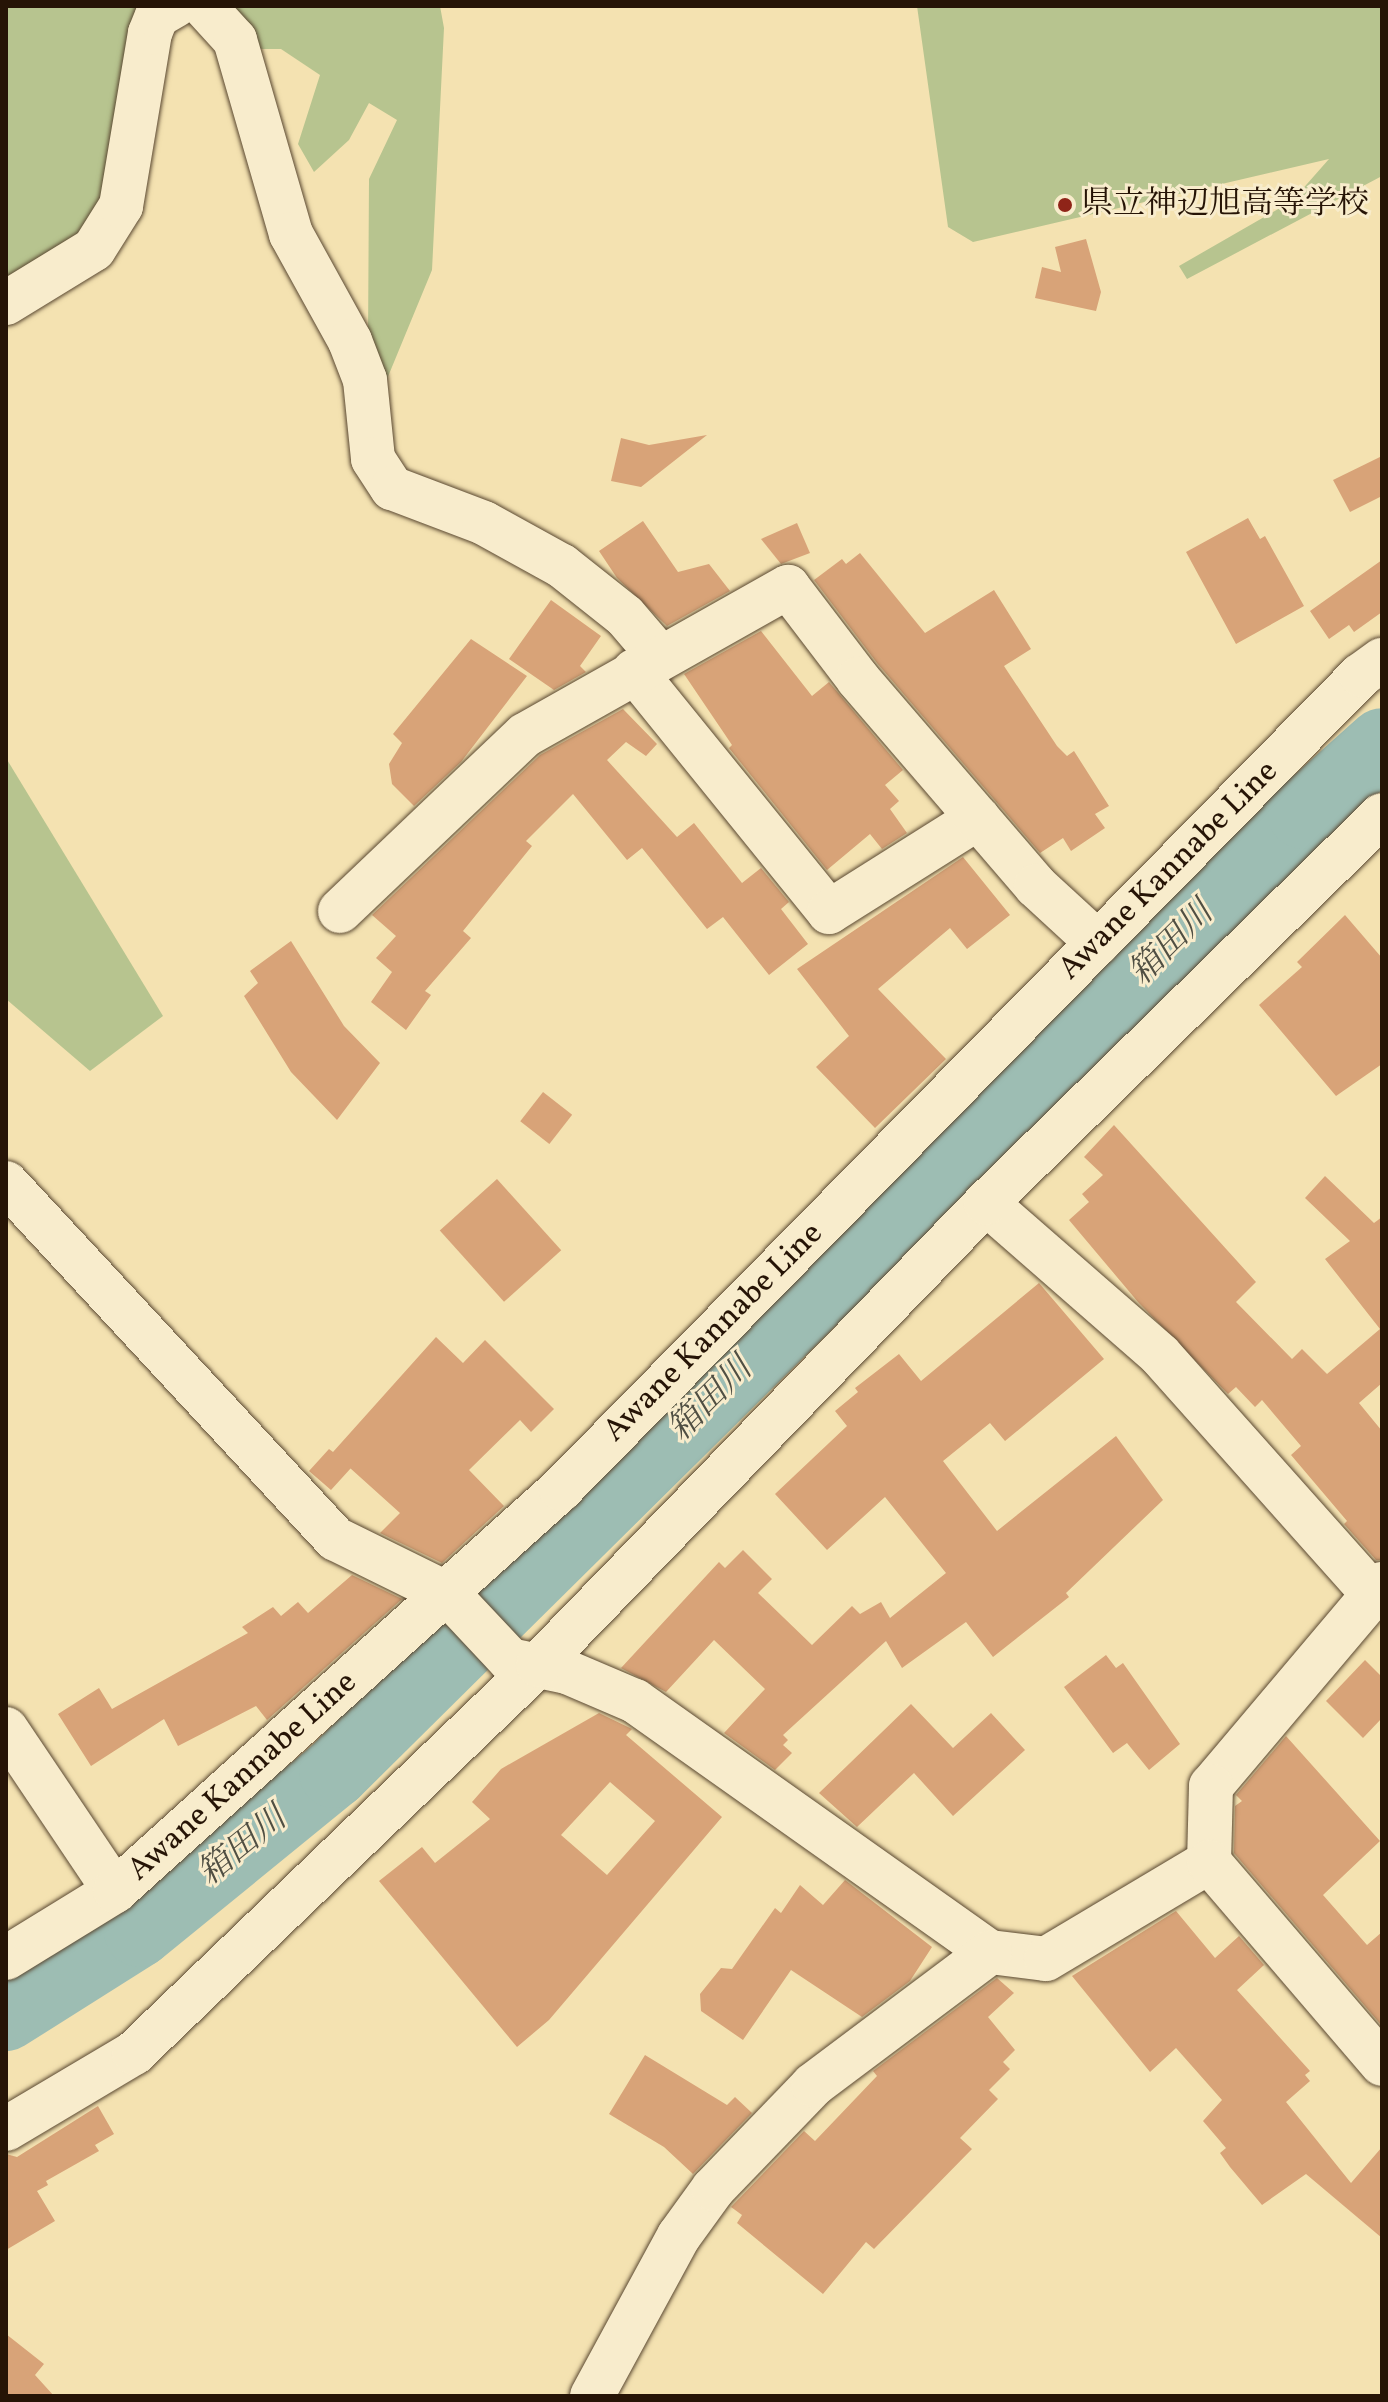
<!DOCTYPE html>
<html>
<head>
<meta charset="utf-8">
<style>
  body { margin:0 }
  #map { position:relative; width:1388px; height:2402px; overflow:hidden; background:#f4e2b1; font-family:Vollkorn,"Noto Serif JP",serif }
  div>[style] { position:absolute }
  .green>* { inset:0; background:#b7c48f }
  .river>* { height:70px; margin:-35px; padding:0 35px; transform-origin:35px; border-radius:35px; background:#9dbdb3 }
  .building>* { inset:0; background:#d8a378; transform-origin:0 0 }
  .roads { filter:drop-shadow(0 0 2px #5a4831) drop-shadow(0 0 2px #5a4831) }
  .street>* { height:44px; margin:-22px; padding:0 22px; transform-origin:22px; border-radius:22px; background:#f8eccc }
  .secondary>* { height:44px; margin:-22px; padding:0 22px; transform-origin:22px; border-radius:22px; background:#f8eccc }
  .dots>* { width:22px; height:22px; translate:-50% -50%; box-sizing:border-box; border:4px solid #f8eccc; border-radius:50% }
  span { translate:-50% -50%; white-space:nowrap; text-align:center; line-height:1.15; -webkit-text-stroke:6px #f8eccc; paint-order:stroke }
  .poi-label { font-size:32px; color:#261406 }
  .left { translate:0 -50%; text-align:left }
  .street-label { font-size:32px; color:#261406 }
  .water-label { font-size:34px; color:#504f43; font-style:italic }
  .frame { position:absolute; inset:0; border:8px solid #261406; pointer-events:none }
</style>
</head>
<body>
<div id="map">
  <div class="green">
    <div style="clip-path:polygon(6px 6px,155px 6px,97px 231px,6px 278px)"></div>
    <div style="clip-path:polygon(220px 6px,440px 6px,444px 28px,432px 270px,387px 379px,368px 340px,369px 179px,397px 120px,369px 103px,349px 140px,314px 172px,298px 144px,320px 75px,281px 49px,254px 49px)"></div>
    <div style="clip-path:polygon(917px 6px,1382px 6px,1382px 176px,1187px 279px,1179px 266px,1292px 201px,1329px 159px,973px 242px,948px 227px)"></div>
    <div style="clip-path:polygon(6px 758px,163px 1016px,90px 1071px,6px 999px)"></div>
  </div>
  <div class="river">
    <div style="left:6px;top:2016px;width:157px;rotate:-32.3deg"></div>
    <div style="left:139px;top:1932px;width:252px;rotate:-39.2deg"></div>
    <div style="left:334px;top:1773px;width:1363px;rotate:-44.7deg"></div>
    <div style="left:1303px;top:814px;width:106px;rotate:-41.9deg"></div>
  </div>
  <div class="building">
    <div style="clip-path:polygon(1086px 239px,1101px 292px,1096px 311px,1035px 298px,1042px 267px,1061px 272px,1055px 247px)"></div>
    <div style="clip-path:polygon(707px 435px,641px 487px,611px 481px,621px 438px,649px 445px)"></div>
    <div style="clip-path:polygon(1382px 456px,1382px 496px,1350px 512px,1333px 480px)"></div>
    <div style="clip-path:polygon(1248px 518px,1260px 539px,1265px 536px,1304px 606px,1236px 644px,1186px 552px)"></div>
    <div style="clip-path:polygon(643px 521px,678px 572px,709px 564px,730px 591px,667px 626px,617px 578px,599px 551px)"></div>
    <div style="clip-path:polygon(797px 523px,810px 553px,781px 564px,761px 539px)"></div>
    <div style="clip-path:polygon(860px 553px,925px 633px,994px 590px,1031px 649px,1004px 666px,1057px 746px,1067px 756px,1074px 751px,1109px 806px,1095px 814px,1105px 828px,1071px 851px,1063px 838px,1040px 853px,877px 663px,814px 580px,842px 559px,846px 564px)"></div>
    <div style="clip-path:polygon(1382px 560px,1382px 612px,1354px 632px,1349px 625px,1329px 639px,1310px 611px)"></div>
    <div style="clip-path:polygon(551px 600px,601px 636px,580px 666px,586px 672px,554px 690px,509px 659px)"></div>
    <div style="clip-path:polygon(761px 631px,812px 696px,829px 682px,903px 770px,885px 785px,899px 801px,890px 809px,907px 833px,882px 849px,870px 834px,827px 870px,729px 748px,732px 745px,684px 674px)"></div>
    <div style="clip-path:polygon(471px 639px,527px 676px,461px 762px,414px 806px,392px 784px,389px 764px,402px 743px,393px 734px)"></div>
    <div style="clip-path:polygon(623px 709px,657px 744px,646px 756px,626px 742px,607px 760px,677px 837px,694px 823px,742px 883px,761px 868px,789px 902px,781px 909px,808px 944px,769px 975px,723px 917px,707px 929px,642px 848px,627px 860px,573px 794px,526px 841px,532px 846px,463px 931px,471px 938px,425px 991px,431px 995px,406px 1030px,371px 1002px,392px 972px,376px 958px,396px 936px,372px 915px,540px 755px)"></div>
    <div style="clip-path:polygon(963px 857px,1010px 915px,967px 949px,950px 928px,878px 989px,946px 1059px,875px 1128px,816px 1067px,849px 1036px,797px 969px)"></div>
    <div style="clip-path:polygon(1345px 915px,1382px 958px,1382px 1064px,1336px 1096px,1259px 1005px,1302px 967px,1297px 962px)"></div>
    <div style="clip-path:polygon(291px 941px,344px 1026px,380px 1063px,337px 1120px,291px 1072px,244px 996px,258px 983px,250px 971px)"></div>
    <div style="left:543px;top:1092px;width:37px;height:37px;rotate:38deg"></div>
    <div style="clip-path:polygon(1114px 1125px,1256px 1282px,1236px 1302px,1292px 1359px,1302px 1349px,1327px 1374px,1380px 1329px,1325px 1259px,1350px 1241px,1305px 1198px,1325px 1176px,1374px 1223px,1382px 1217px,1382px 1383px,1359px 1403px,1382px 1431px,1382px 1560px,1376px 1560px,1344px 1524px,1347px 1521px,1291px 1455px,1301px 1446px,1262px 1400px,1255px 1407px,1236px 1387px,1228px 1394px,1138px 1302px,1069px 1220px,1089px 1202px,1082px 1194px,1103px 1175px,1084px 1157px)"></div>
    <div style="left:497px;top:1179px;width:96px;height:77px;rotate:48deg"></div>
    <div style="clip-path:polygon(1039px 1283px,1104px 1359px,1005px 1441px,990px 1423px,943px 1461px,997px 1531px,1116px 1436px,1163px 1500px,1066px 1593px,1069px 1597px,993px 1657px,966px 1622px,902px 1668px,886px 1641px,783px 1735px,788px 1740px,783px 1745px,792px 1753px,775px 1770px,724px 1733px,765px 1689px,714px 1640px,666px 1692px,621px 1668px,719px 1562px,725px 1568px,743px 1550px,772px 1579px,758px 1593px,812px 1645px,852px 1606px,860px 1614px,881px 1602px,890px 1618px,946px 1573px,885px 1497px,827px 1550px,775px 1494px,847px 1426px,835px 1411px,858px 1392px,855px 1388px,899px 1354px,921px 1381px)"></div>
    <div style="clip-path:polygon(436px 1337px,463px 1363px,485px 1340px,554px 1409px,531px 1432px,520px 1420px,469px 1470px,504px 1506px,442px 1563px,380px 1533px,400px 1513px,340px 1459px,351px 1468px,331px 1490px,309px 1471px,329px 1449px,333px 1452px)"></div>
    <div style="clip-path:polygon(352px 1575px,402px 1599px,267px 1720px,256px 1706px,178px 1746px,164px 1719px,91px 1766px,58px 1714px,99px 1688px,112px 1709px,248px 1633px,242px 1627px,273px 1607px,281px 1616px,298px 1602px,308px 1613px)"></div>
    <div style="clip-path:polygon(1106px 1655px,1116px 1668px,1123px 1663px,1180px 1744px,1149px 1770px,1127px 1743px,1113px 1753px,1064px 1687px)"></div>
    <div style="clip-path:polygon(1365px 1660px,1382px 1677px,1382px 1718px,1363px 1738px,1326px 1701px)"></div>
    <div style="clip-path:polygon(911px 1704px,953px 1748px,991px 1713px,1025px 1750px,953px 1816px,914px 1773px,857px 1827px,819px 1793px)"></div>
    <div style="clip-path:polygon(evenodd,599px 1713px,632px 1729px,626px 1735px,722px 1817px,549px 2020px,517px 2047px,379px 1881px,422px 1847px,435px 1863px,490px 1819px,472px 1802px,501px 1769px,599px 1713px,610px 1782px,655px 1821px,607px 1875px,561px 1835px,610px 1782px)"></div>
    <div style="clip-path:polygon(1286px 1736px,1380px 1841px,1323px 1895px,1367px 1945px,1382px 1932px,1382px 2026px,1234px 1853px,1235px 1806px,1242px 1801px,1236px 1795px)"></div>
    <div style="clip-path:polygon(845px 1880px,932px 1947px,910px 1981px,862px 2017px,791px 1970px,743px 2040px,701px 2011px,700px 1994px,721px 1968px,732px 1969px,775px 1908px,781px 1913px,800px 1885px,823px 1905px)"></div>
    <div style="clip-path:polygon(1176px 1911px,1215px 1958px,1239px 1936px,1264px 1965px,1237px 1990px,1310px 2071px,1305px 2075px,1310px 2081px,1286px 2102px,1351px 2183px,1382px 2147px,1382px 2238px,1306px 2174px,1262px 2205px,1230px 2167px,1220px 2153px,1226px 2148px,1203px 2121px,1222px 2100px,1176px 2048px,1150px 2072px,1072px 1976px)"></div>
    <div style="clip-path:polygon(997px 1978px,1014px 1993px,988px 2017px,1015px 2050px,1003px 2062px,1010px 2069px,989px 2090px,998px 2099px,960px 2138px,972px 2149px,874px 2249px,866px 2242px,823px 2294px,737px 2223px,742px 2215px,731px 2207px,804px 2131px,815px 2141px,877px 2076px,873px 2071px)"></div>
    <div style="clip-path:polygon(645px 2055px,727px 2105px,735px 2097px,752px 2113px,693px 2174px,664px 2147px,609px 2114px)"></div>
    <div style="clip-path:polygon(98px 2106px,114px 2134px,95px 2145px,99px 2151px,46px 2181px,48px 2185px,37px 2191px,55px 2221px,6px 2250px,6px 2154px,17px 2157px)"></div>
    <div style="clip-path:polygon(6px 2334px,44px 2364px,35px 2375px,54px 2396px,6px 2396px)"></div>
  </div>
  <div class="roads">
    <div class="street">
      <div style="left:204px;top:6px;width:46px;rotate:47.6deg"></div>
      <div style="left:235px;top:40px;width:202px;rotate:73.9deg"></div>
      <div style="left:291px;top:234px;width:122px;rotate:61.1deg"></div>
      <div style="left:350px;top:341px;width:42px;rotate:69deg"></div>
      <div style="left:365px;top:380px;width:79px;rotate:84.2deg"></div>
      <div style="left:373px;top:459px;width:35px;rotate:57deg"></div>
      <div style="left:392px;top:488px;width:98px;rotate:20.8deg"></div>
      <div style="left:484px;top:523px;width:89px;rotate:28.9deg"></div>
      <div style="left:562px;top:566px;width:80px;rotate:38.4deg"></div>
      <div style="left:625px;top:616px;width:54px;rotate:49.5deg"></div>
      <div style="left:6px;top:303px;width:103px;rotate:-31.5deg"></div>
      <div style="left:94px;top:249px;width:51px;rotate:-57.9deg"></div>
      <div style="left:121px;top:206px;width:175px;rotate:-80.5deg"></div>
      <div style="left:150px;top:33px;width:18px;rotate:-68deg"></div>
      <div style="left:157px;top:16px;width:20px;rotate:-30deg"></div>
      <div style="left:634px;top:671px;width:310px;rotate:51deg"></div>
      <div style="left:829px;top:912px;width:176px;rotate:-32.2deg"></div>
      <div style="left:340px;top:911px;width:255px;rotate:-43.6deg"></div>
      <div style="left:525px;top:735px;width:302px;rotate:-29.4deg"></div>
      <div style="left:788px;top:587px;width:116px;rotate:52.7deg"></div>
      <div style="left:858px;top:679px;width:273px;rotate:49.3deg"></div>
      <div style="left:1036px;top:886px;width:84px;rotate:42.6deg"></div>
      <div style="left:6px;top:1183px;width:485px;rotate:47.2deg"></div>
      <div style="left:336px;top:1539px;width:125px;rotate:26.2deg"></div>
      <div style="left:448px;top:1594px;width:91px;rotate:46.8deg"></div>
      <div style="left:510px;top:1660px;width:58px;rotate:11.9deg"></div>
      <div style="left:567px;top:1672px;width:74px;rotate:23.1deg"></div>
      <div style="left:635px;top:1701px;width:435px;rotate:35.3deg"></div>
      <div style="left:990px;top:1952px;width:56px;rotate:7.1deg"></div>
      <div style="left:1046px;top:1959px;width:190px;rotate:-30.8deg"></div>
      <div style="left:986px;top:1203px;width:231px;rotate:41.1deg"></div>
      <div style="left:1160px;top:1355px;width:317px;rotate:48.3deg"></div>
      <div style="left:1382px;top:1584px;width:265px;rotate:130.2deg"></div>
      <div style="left:1211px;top:1786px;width:76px;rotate:91.5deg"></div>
      <div style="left:1209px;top:1862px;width:266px;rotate:49.4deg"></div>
      <div style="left:6px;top:1729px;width:195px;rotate:56.1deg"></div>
      <div style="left:6px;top:2129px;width:149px;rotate:-30.7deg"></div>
      <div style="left:134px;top:2053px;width:560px;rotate:-43.84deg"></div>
      <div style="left:538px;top:1665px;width:644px;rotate:-45.88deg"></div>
      <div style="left:986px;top:1203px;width:554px;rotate:-44.42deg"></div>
      <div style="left:592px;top:2396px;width:182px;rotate:-61.5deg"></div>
      <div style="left:679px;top:2236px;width:58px;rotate:-54.1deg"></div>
      <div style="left:713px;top:2189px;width:144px;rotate:-46.1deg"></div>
      <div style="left:813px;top:2085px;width:221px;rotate:-36.9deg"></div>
    </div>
    <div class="secondary">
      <div style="left:6px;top:1958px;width:128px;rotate:-31.6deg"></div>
      <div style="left:115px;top:1891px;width:600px;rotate:-42.03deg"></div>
      <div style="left:561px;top:1489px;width:1141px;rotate:-45.5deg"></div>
      <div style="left:1361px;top:675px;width:26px;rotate:-36deg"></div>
    </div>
  </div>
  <div class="dots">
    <div style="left:1065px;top:205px;background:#8f2418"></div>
  </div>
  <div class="poi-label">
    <span class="left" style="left:1081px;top:205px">県立神辺旭高等学校</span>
  </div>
  <div class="street-label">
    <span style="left:1169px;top:871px;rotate:-45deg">Awane Kannabe Line</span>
    <span style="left:714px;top:1333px;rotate:-45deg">Awane Kannabe Line</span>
    <span style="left:243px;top:1777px;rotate:-42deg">Awane Kannabe Line</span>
  </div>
  <div class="water-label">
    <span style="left:1172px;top:944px;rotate:-45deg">箱田川</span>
    <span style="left:711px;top:1400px;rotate:-45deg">箱田川</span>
    <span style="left:243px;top:1847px;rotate:-39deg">箱田川</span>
  </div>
  <div class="frame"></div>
</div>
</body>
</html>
